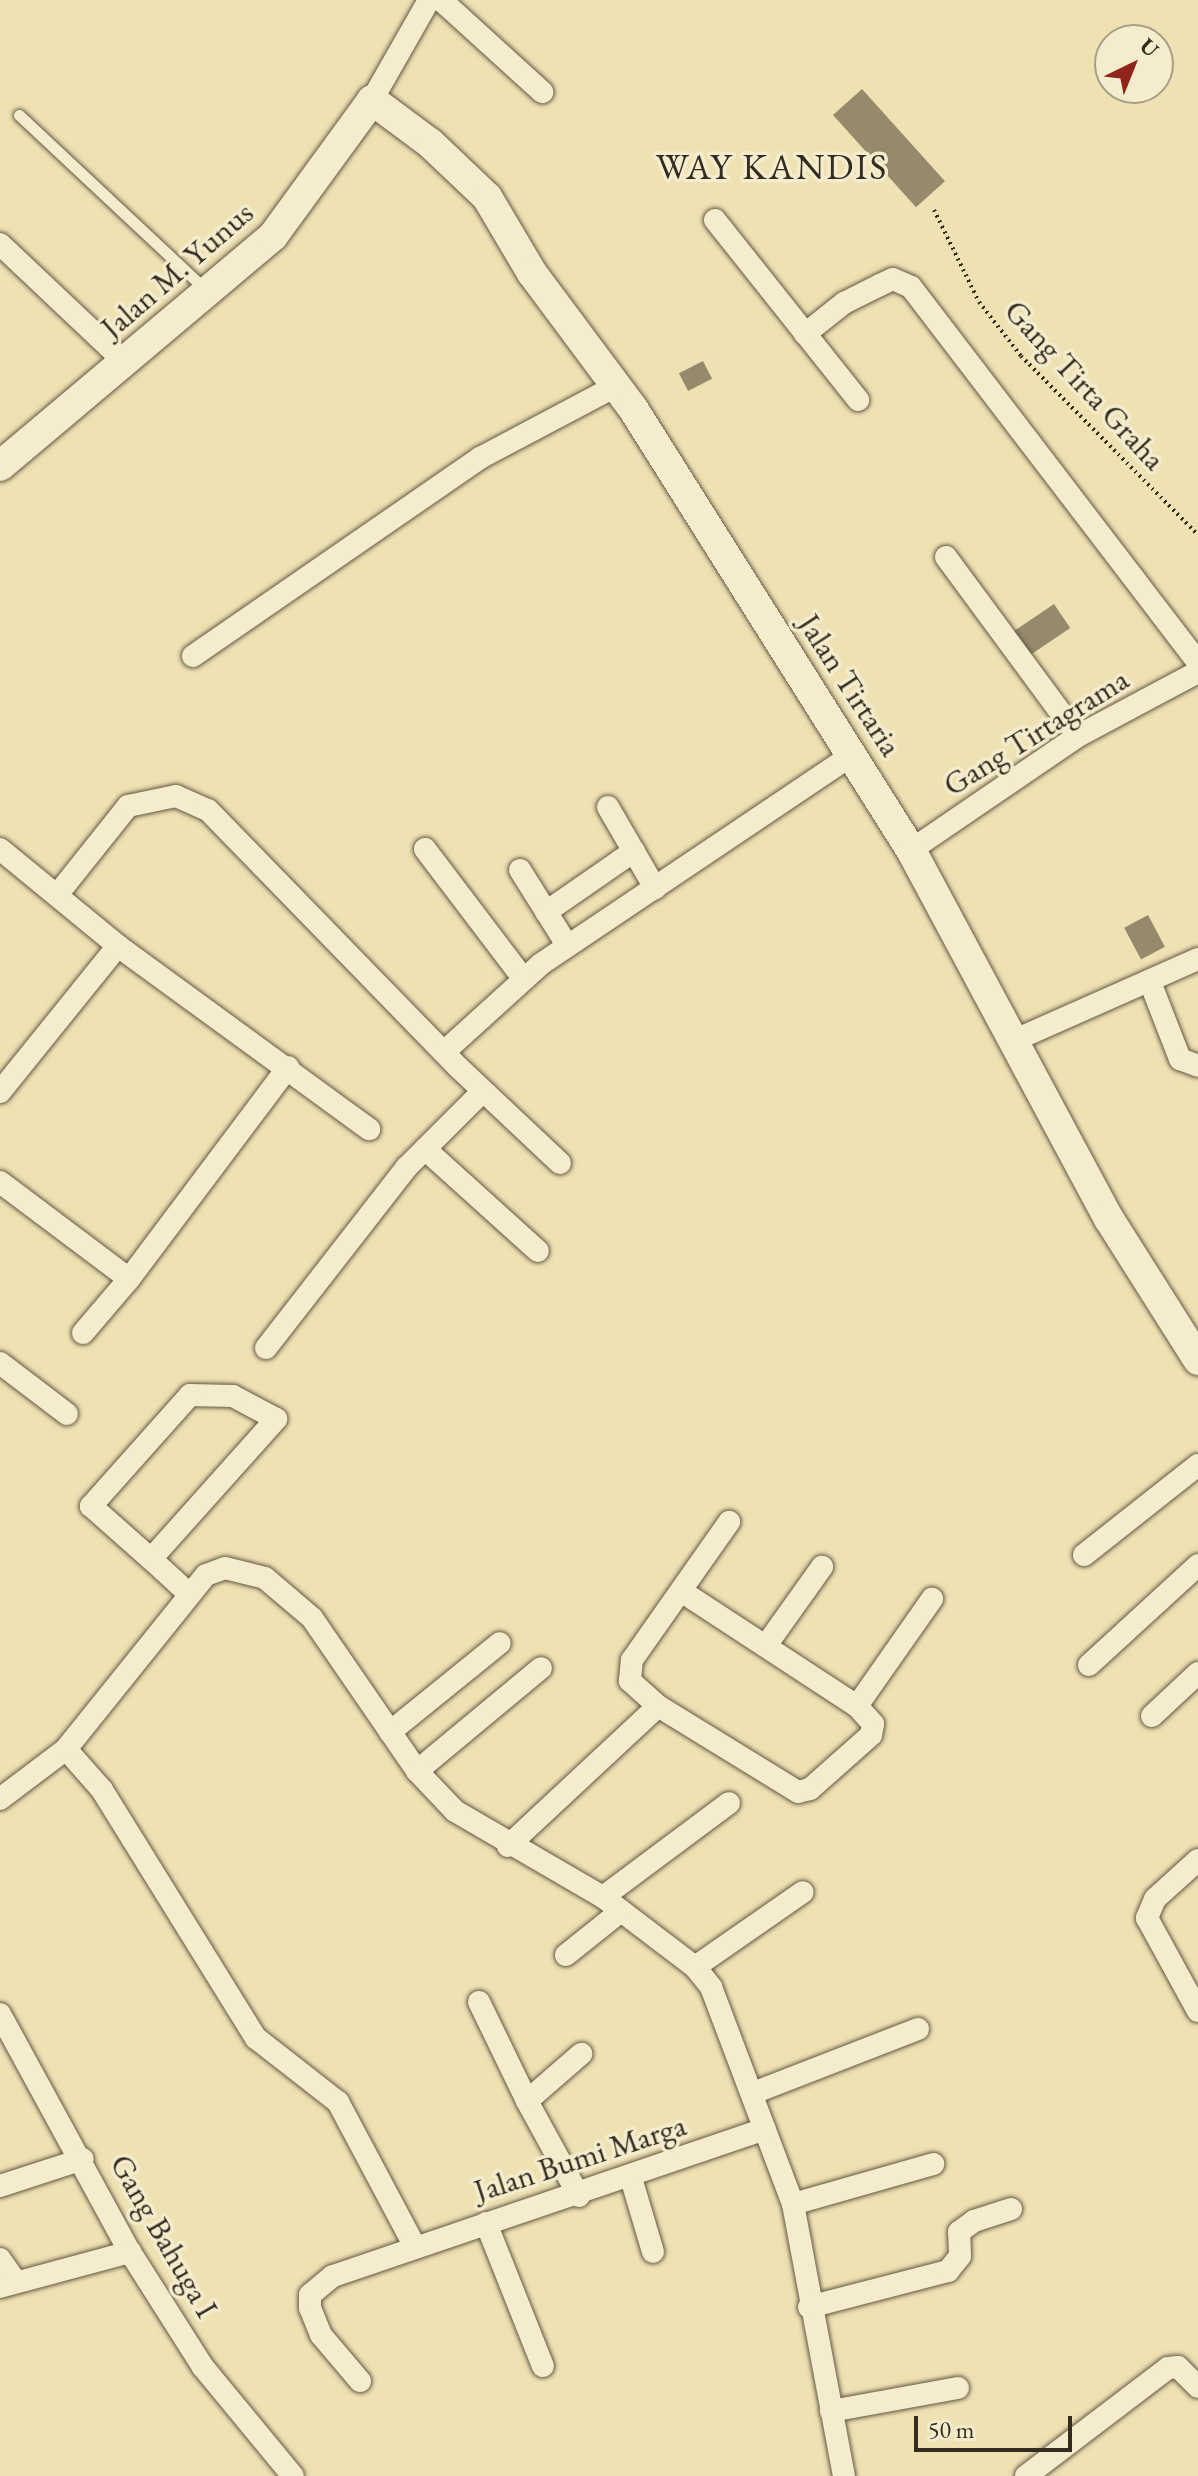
<!DOCTYPE html>
<html>
<head>
<meta charset="utf-8">
<style>
  body { margin:0 }
  #map { position:relative; width:1198px; height:2476px; overflow:hidden; background:#eee1b2; font-family:"EB Garamond",serif }
  div>[style] { position:absolute }
  .building>* { inset:0; background:#958a6c; transform-origin:0 0 }
  .path>* { height:4px; margin-top:-2px; transform-origin:0; background:repeating-linear-gradient(90deg,#342b21 0 2px,transparent 0 6px) }
  .roads { filter:drop-shadow(0 0 2px #625845) drop-shadow(0 0 2px #625845) }
  .lane>* { height:11px; margin:-5.5px; padding:0 5.5px; transform-origin:5.5px; border-radius:5.5px; background:#f4eccd }
  .street>* { height:22px; margin:-11px; padding:0 11px; transform-origin:11px; border-radius:11px; background:#f4eccd }
  .secondary>* { height:30px; margin:-15px; padding:0 15px; transform-origin:15px; border-radius:15px; background:#f4eccd }
  span { translate:-50% -50%; white-space:nowrap; text-align:center; line-height:1.15; -webkit-text-stroke:7px #f4eccd; paint-order:stroke }
  .street-label { font-size:32px; color:#342b21 }
  .quarter-label { font-size:36px; color:#342b21; letter-spacing:2px }
  .north { position:absolute; left:1094px; top:24px; width:80px; height:80px; box-sizing:border-box; background:#f4eccd; border:2px solid #a79f88; border-radius:50%; rotate:43deg; font-size:22px; font-weight:700; line-height:32px; text-align:center; color:#342b21 }
  .north::after { content:''; display:block; margin:auto; width:28px; height:36px; background:#8f2418; clip-path:polygon(50% 0,100% 100%,50% 72%,0 100%) }
  .scale { position:absolute; left:914px; top:2416px; width:158px; height:36px; box-sizing:border-box; border:4px solid #342b21; border-top:0; padding-left:10px; font-size:24px; line-height:28px; white-space:nowrap; color:#342b21; -webkit-text-stroke:6px #f4eccd; paint-order:stroke }
</style>
</head>
<body>
<div id="map">
  <div class="building">
    <div style="left:862px;top:89px;width:124px;height:39px;rotate:48deg"></div>
    <div style="left:703px;top:361px;width:20px;height:27px;rotate:63deg"></div>
    <div style="left:1054px;top:604px;width:29px;height:50px;rotate:56deg"></div>
    <div style="left:1148px;top:915px;width:36px;height:27px;rotate:62deg"></div>
  </div>
  <div class="path">
    <div style="left:934px;top:210px;width:102px;rotate:63.9deg"></div>
    <div style="left:979px;top:302px;width:68px;rotate:52.1deg"></div>
    <div style="left:1021px;top:356px;width:252px;rotate:45.3deg"></div>
  </div>
  <div class="roads">
    <div class="lane">
      <div style="left:19px;top:115px;width:255px;rotate:43.1deg"></div>
    </div>
    <div class="street">
      <div style="left:441px;top:0;width:137px;rotate:42.3deg"></div>
      <div style="left:372px;top:100px;width:115px;rotate:-60.3deg"></div>
      <div style="left:715px;top:220px;width:230px;rotate:51.5deg"></div>
      <div style="left:0;top:244px;width:173px;rotate:43.4deg"></div>
      <div style="left:805px;top:334px;width:50px;rotate:-38.5deg"></div>
      <div style="left:844px;top:303px;width:40px;rotate:-26.6deg"></div>
      <div style="left:880px;top:285px;width:14px;rotate:-25deg"></div>
      <div style="left:893px;top:279px;width:20px;rotate:24deg"></div>
      <div style="left:911px;top:287px;width:473px;rotate:52.6deg"></div>
      <div style="left:946px;top:557px;width:222px;rotate:53.6deg"></div>
      <div style="left:193px;top:656px;width:349px;rotate:-34.6deg"></div>
      <div style="left:480px;top:458px;width:154px;rotate:-27.9deg"></div>
      <div style="left:608px;top:807px;width:94px;rotate:59.9deg"></div>
      <div style="left:0;top:849px;width:153px;rotate:39.4deg"></div>
      <div style="left:425px;top:849px;width:162px;rotate:52.8deg"></div>
      <div style="left:911px;top:850px;width:202px;rotate:-34.3deg"></div>
      <div style="left:1078px;top:736px;width:136px;rotate:-28.1deg"></div>
      <div style="left:520px;top:870px;width:89px;rotate:57.9deg"></div>
      <div style="left:57px;top:895px;width:114px;rotate:-51.4deg"></div>
      <div style="left:128px;top:806px;width:49px;rotate:-11.8deg"></div>
      <div style="left:176px;top:796px;width:35px;rotate:24deg"></div>
      <div style="left:208px;top:810px;width:359px;rotate:45.8deg"></div>
      <div style="left:458px;top:1067px;width:140px;rotate:43.3deg"></div>
      <div style="left:546px;top:912px;width:107px;rotate:-34.7deg"></div>
      <div style="left:1150px;top:982px;width:83px;rotate:68.7deg"></div>
      <div style="left:1180px;top:1059px;width:19px;rotate:21deg"></div>
      <div style="left:1015px;top:1040px;width:200px;rotate:-23.9deg"></div>
      <div style="left:444px;top:1052px;width:131px;rotate:-42.2deg"></div>
      <div style="left:541px;top:964px;width:376px;rotate:-33.9deg"></div>
      <div style="left:0;top:1092px;width:188px;rotate:-51.1deg"></div>
      <div style="left:118px;top:946px;width:311px;rotate:36.1deg"></div>
      <div style="left:425px;top:1149px;width:152px;rotate:42.1deg"></div>
      <div style="left:0;top:1182px;width:161px;rotate:36.9deg"></div>
      <div style="left:129px;top:1279px;width:265px;rotate:-53.1deg"></div>
      <div style="left:83px;top:1333px;width:71px;rotate:-49.6deg"></div>
      <div style="left:266px;top:1348px;width:229px;rotate:-52.1deg"></div>
      <div style="left:407px;top:1167px;width:107px;rotate:-45deg"></div>
      <div style="left:0;top:1363px;width:84px;rotate:37.3deg"></div>
      <div style="left:1084px;top:1555px;width:145px;rotate:-38.3deg"></div>
      <div style="left:151px;top:1559px;width:188px;rotate:-48.2deg"></div>
      <div style="left:276px;top:1419px;width:49px;rotate:-151.9deg"></div>
      <div style="left:233px;top:1396px;width:43px;rotate:-178.7deg"></div>
      <div style="left:190px;top:1395px;width:149px;rotate:131.7deg"></div>
      <div style="left:91px;top:1506px;width:80px;rotate:41.5deg"></div>
      <div style="left:151px;top:1559px;width:49px;rotate:42.5deg"></div>
      <div style="left:681px;top:1591px;width:210px;rotate:33.2deg"></div>
      <div style="left:857px;top:1706px;width:24px;rotate:48deg"></div>
      <div style="left:873px;top:1724px;width:11px;rotate:100deg"></div>
      <div style="left:871px;top:1735px;width:81px;rotate:138.5deg"></div>
      <div style="left:810px;top:1789px;width:12px;rotate:166deg"></div>
      <div style="left:798px;top:1792px;width:164px;rotate:-148.4deg"></div>
      <div style="left:658px;top:1706px;width:38px;rotate:-138deg"></div>
      <div style="left:630px;top:1681px;width:21px;rotate:-85deg"></div>
      <div style="left:632px;top:1660px;width:169px;rotate:-54.9deg"></div>
      <div style="left:767px;top:1644px;width:95px;rotate:-54.5deg"></div>
      <div style="left:1089px;top:1665px;width:148px;rotate:-42.5deg"></div>
      <div style="left:857px;top:1706px;width:131px;rotate:-55deg"></div>
      <div style="left:1152px;top:1716px;width:63px;rotate:-43.1deg"></div>
      <div style="left:390px;top:1732px;width:141px;rotate:-39deg"></div>
      <div style="left:66px;top:1749px;width:55px;rotate:48.7deg"></div>
      <div style="left:102px;top:1790px;width:292px;rotate:58.2deg"></div>
      <div style="left:256px;top:2038px;width:104px;rotate:38deg"></div>
      <div style="left:338px;top:2102px;width:162px;rotate:62deg"></div>
      <div style="left:417px;top:1771px;width:161px;rotate:-39.7deg"></div>
      <div style="left:0;top:1799px;width:83px;rotate:-37.1deg"></div>
      <div style="left:66px;top:1749px;width:223px;rotate:-51.2deg"></div>
      <div style="left:206px;top:1575px;width:20px;rotate:-20deg"></div>
      <div style="left:225px;top:1568px;width:41px;rotate:14deg"></div>
      <div style="left:265px;top:1578px;width:62px;rotate:40.4deg"></div>
      <div style="left:312px;top:1618px;width:186px;rotate:55.5deg"></div>
      <div style="left:417px;top:1771px;width:55px;rotate:46.5deg"></div>
      <div style="left:455px;top:1811px;width:171px;rotate:30.2deg"></div>
      <div style="left:603px;top:1897px;width:116px;rotate:37.3deg"></div>
      <div style="left:695px;top:1967px;width:26px;rotate:51deg"></div>
      <div style="left:711px;top:1987px;width:232px;rotate:69.3deg"></div>
      <div style="left:793px;top:2204px;width:277px;rotate:79.4deg"></div>
      <div style="left:508px;top:1846px;width:205px;rotate:-43deg"></div>
      <div style="left:1198px;top:1860px;width:58px;rotate:137.8deg"></div>
      <div style="left:1155px;top:1899px;width:21px;rotate:113deg"></div>
      <div style="left:1147px;top:1918px;width:106px;rotate:61.3deg"></div>
      <div style="left:603px;top:1897px;width:157px;rotate:-36.7deg"></div>
      <div style="left:566px;top:1955px;width:70px;rotate:-38.7deg"></div>
      <div style="left:695px;top:1967px;width:131px;rotate:-34.8deg"></div>
      <div style="left:479px;top:2002px;width:110px;rotate:64.1deg"></div>
      <div style="left:0;top:2014px;width:271px;rotate:61.4deg"></div>
      <div style="left:130px;top:2252px;width:136px;rotate:57.6deg"></div>
      <div style="left:203px;top:2367px;width:141px;rotate:50.5deg"></div>
      <div style="left:753px;top:2093px;width:177px;rotate:-21.2deg"></div>
      <div style="left:631px;top:2178px;width:77px;rotate:73.4deg"></div>
      <div style="left:0;top:2186px;width:87px;rotate:-18deg"></div>
      <div style="left:579px;top:2196px;width:108px;rotate:-118.7deg"></div>
      <div style="left:527px;top:2101px;width:72px;rotate:-41deg"></div>
      <div style="left:793px;top:2204px;width:146px;rotate:-15.9deg"></div>
      <div style="left:486px;top:2223px;width:154px;rotate:68.3deg"></div>
      <div style="left:0;top:2259px;width:28px;rotate:55deg"></div>
      <div style="left:0;top:2287px;width:135px;rotate:-15.1deg"></div>
      <div style="left:809px;top:2307px;width:144px;rotate:-14.5deg"></div>
      <div style="left:948px;top:2271px;width:19px;rotate:-51deg"></div>
      <div style="left:960px;top:2256px;width:24px;rotate:-92deg"></div>
      <div style="left:959px;top:2232px;width:19px;rotate:-36deg"></div>
      <div style="left:974px;top:2221px;width:39px;rotate:-18deg"></div>
      <div style="left:360px;top:2381px;width:60px;rotate:-130.3deg"></div>
      <div style="left:321px;top:2335px;width:29px;rotate:-112deg"></div>
      <div style="left:310px;top:2308px;width:13px;rotate:-90deg"></div>
      <div style="left:310px;top:2295px;width:30px;rotate:-40deg"></div>
      <div style="left:333px;top:2276px;width:456px;rotate:-18.8deg"></div>
      <div style="left:831px;top:2411px;width:129px;rotate:-10.3deg"></div>
      <div style="left:1026px;top:2476px;width:178px;rotate:-37.3deg"></div>
      <div style="left:1168px;top:2368px;width:10px;rotate:-6deg"></div>
      <div style="left:1178px;top:2367px;width:28px;rotate:45deg"></div>
    </div>
    <div class="secondary">
      <div style="left:0;top:466px;width:357px;rotate:-40.1deg"></div>
      <div style="left:273px;top:236px;width:168px;rotate:-53.9deg"></div>
      <div style="left:372px;top:100px;width:72px;rotate:36.6deg"></div>
      <div style="left:430px;top:143px;width:79px;rotate:43.5deg"></div>
      <div style="left:487px;top:197px;width:88px;rotate:59.4deg"></div>
      <div style="left:532px;top:273px;width:167px;rotate:53.3deg"></div>
      <div style="left:632px;top:407px;width:524px;rotate:57.8deg"></div>
      <div style="left:911px;top:850px;width:419px;rotate:61.8deg"></div>
      <div style="left:1109px;top:1219px;width:167px;rotate:57.7deg"></div>
    </div>
  </div>
  <div class="street-label">
    <span style="left:177px;top:270px;rotate:-41deg">Jalan M. Yunus</span>
    <span style="left:1085px;top:385px;rotate:47deg">Gang Tirta Graha</span>
    <span style="left:850px;top:685px;rotate:57deg">Jalan Tirtaria</span>
    <span style="left:1036px;top:732px;rotate:-32deg">Gang Tirtagrama</span>
    <span style="left:580px;top:2158px;rotate:-18deg">Jalan Bumi Marga</span>
    <span style="left:164px;top:2236px;rotate:60deg">Gang Bahuga I</span>
  </div>
  <div class="quarter-label">
    <span style="left:772px;top:167px">WAY KANDIS</span>
  </div>
  <div class="north">U</div>
  <div class="scale">50 m</div>
</div>
</body>
</html>
